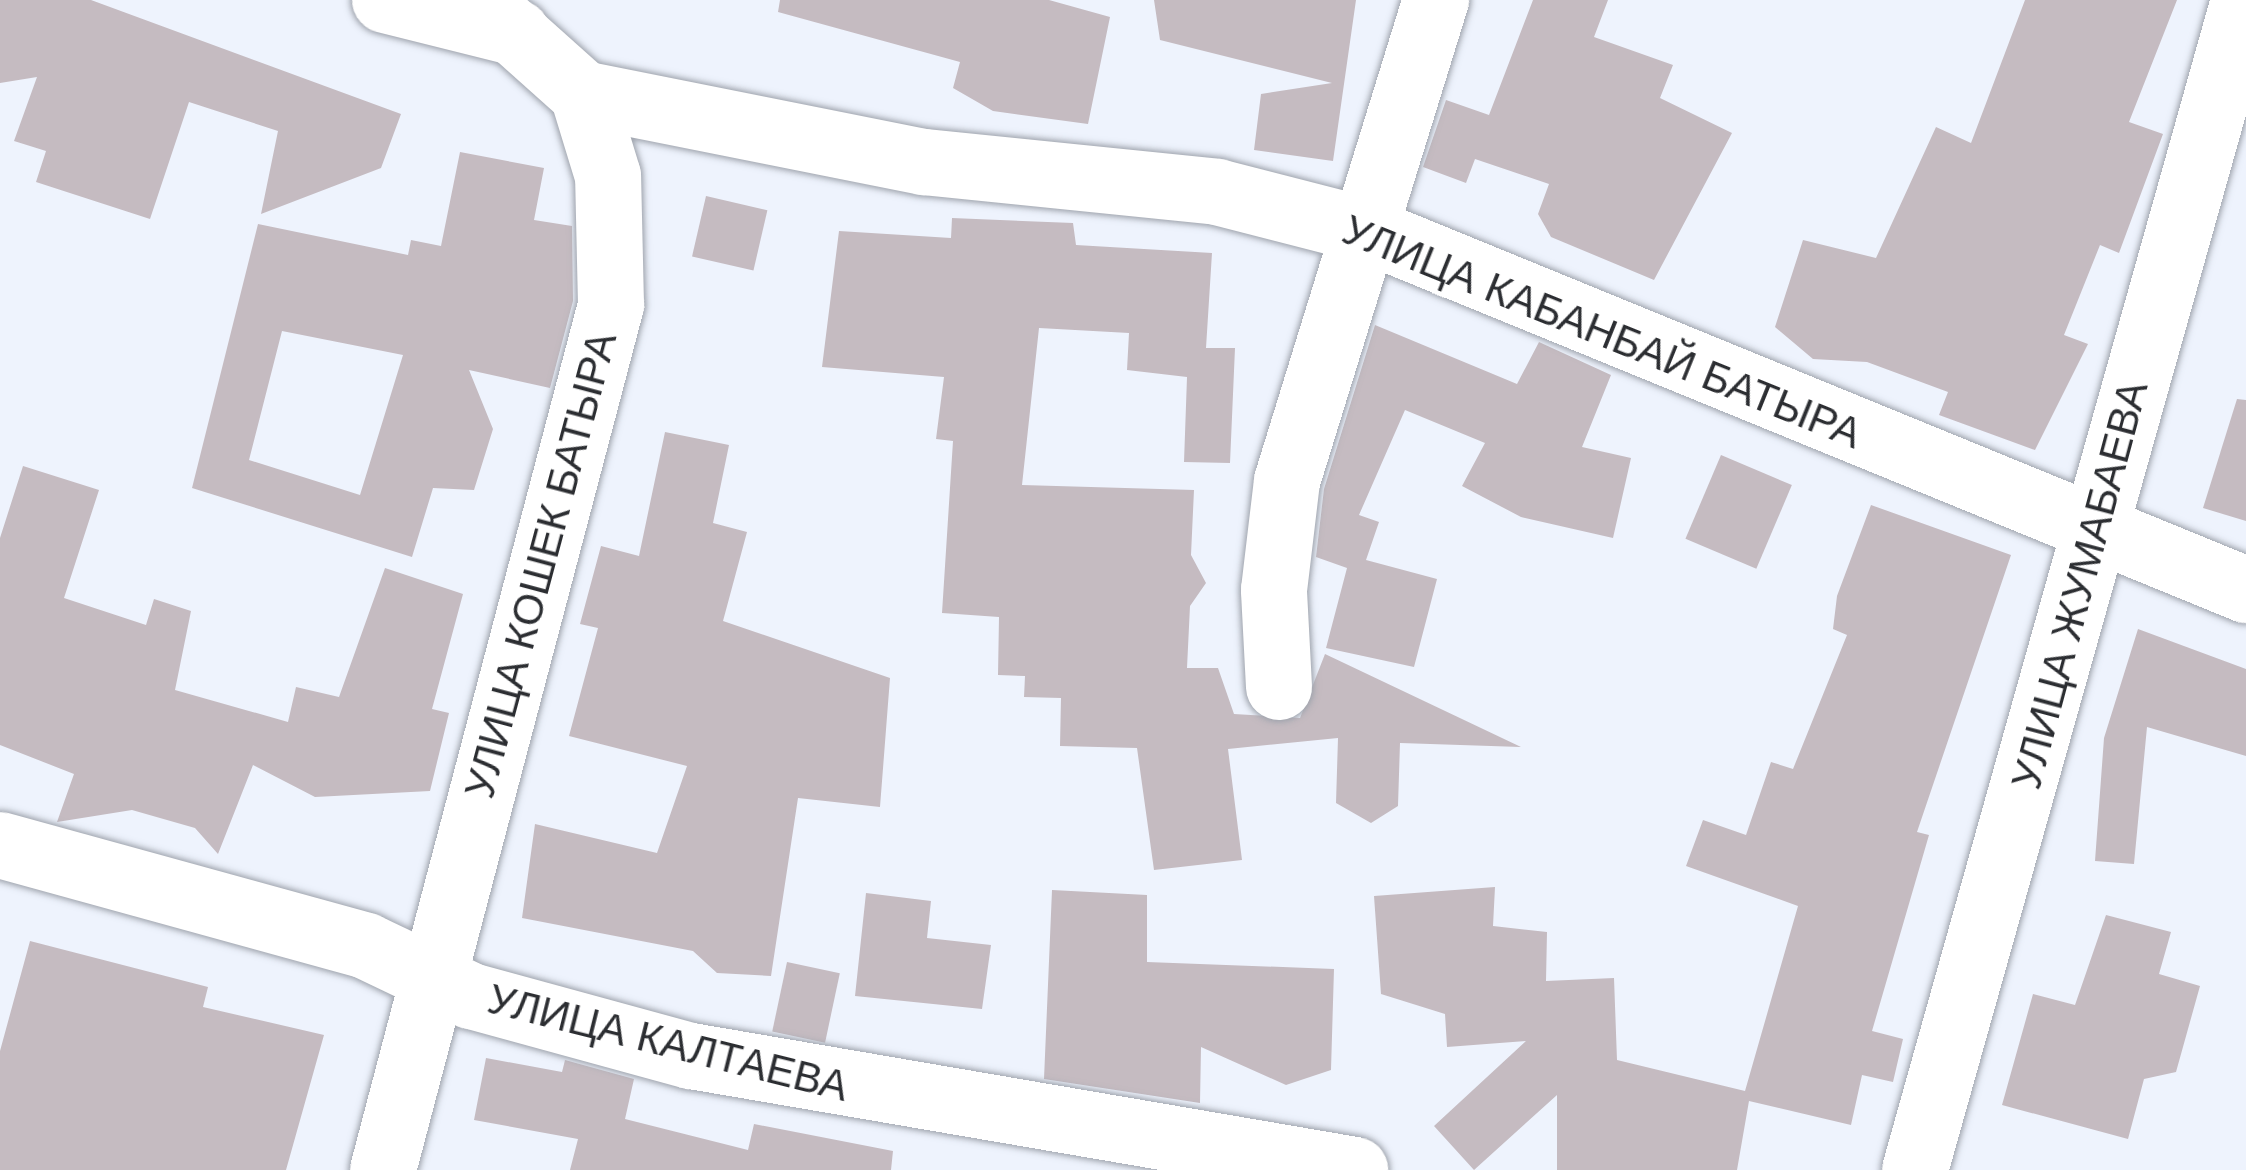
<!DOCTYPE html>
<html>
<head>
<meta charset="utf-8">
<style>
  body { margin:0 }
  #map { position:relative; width:2246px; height:1170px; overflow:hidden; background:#eef3fd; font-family:Arial,sans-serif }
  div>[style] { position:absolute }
  .building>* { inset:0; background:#c5bbc1; transform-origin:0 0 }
  .roads { filter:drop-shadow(0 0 3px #9fa4ad) drop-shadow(0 0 3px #9fa4ad) }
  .minor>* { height:66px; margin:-33px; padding:0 33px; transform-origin:33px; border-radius:33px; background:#fff }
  span { translate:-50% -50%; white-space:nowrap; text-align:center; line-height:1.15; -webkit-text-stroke:9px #fff; paint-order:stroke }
  .street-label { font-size:42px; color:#2c2e32 }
</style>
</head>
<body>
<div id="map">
  <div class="building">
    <div style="clip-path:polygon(0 0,91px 0,401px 114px,381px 168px,261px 214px,278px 131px,189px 102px,150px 219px,36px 182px,46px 151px,14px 141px,37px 77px,0 83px)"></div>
    <div style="clip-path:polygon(780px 0,1049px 0,1110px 17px,1088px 124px,993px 111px,953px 88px,960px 62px,778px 12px)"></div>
    <div style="clip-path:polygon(1154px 0,1356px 0,1333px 161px,1254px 150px,1261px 94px,1332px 83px,1160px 40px)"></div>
    <div style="clip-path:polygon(1533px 0,1608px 0,1594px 37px,1673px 65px,1660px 98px,1732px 133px,1654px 280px,1551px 237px,1538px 214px,1549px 184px,1475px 159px,1466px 183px,1423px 167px,1446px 100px,1489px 115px)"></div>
    <div style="clip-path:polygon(2025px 0,2177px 0,2129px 122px,2163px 134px,2119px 253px,2100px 245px,2064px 335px,2088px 344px,2035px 450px,1939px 415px,1948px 392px,1867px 362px,1813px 359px,1775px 327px,1803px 240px,1876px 258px,1936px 127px,1971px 143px)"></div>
    <div style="clip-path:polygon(evenodd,460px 152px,544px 168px,534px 220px,572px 226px,573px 301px,550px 388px,469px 370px,493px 429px,474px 490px,433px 488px,412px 557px,192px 488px,258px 224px,408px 255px,411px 240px,441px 246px,460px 152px,282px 331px,403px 355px,360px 495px,249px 460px,282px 331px)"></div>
    <div style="left:706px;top:196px;width:63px;height:62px;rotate:13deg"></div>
    <div style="clip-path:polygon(952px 218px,1073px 223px,1076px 245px,1212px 253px,1206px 348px,1235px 348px,1230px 463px,1184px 462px,1187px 377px,1127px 370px,1129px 333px,1039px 328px,1022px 485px,1194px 490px,1191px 555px,1206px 583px,1190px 606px,1187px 668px,1218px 668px,1234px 714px,1300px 718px,1325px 654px,1521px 747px,1400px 743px,1398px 806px,1371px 823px,1336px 803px,1338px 738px,1228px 749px,1242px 860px,1154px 870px,1137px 748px,1060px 746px,1061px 698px,1024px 697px,1025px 676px,998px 675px,999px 617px,942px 613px,953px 441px,936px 439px,944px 377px,822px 367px,839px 231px,951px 238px)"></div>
    <div style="clip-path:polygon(1375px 325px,1517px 384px,1539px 342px,1611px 375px,1582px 447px,1631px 458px,1613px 538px,1521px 517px,1462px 486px,1485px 443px,1405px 410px,1359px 515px,1379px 522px,1366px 560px,1437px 579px,1414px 667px,1326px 648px,1347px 568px,1316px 557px,1324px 489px)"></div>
    <div style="clip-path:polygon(2237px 399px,2246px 400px,2246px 521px,2203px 508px)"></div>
    <div style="clip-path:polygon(665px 432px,729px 445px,713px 523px,747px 532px,723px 621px,890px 678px,880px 807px,798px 798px,771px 976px,717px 973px,693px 951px,522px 918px,535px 824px,657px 853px,687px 766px,569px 736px,598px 628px,580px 624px,601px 546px,639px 556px)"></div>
    <div style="left:1721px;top:455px;width:77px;height:91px;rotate:23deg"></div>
    <div style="clip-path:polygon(23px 466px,99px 490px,64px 598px,146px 625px,154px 599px,191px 611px,175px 690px,288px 722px,296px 687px,339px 697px,385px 568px,463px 594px,432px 709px,449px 713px,430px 791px,315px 797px,253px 765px,218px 854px,195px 828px,132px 810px,57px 822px,74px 774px,0 745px,0 538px)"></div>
    <div style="clip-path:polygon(1871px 505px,2011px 555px,1917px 832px,1929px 835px,1872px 1031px,1903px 1039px,1893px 1082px,1862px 1075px,1851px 1125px,1749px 1101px,1737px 1170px,1557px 1170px,1557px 1095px,1474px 1170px,1434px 1126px,1526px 1041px,1447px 1047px,1445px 1014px,1381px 994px,1374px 896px,1495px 887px,1493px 926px,1547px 932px,1546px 981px,1614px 978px,1617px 1060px,1745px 1091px,1798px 906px,1686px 866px,1703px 820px,1746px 835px,1771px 762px,1793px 769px,1847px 635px,1833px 629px,1837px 596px)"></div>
    <div style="clip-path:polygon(2138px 629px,2246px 669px,2246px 756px,2147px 727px,2134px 864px,2095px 861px,2104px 738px)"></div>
    <div style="clip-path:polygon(1052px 890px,1147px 895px,1147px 962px,1334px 969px,1331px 1070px,1286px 1085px,1201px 1047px,1200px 1103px,1044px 1079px)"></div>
    <div style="clip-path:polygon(866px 893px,931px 901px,927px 938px,991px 945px,982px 1009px,855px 996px)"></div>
    <div style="clip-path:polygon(2106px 915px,2171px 932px,2159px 974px,2200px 986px,2176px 1072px,2144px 1079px,2128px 1139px,2002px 1105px,2033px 994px,2075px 1005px)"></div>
    <div style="clip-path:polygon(30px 941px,208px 987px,203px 1007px,324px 1035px,286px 1170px,0 1170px,0 1051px)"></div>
    <div style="left:787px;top:962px;width:54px;height:71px;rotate:12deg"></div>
    <div style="clip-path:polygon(486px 1058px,562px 1072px,565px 1060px,634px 1079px,625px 1119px,748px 1150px,754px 1124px,893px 1151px,891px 1170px,570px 1170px,578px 1139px,474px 1120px)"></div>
  </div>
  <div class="roads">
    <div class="minor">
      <div style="left:385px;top:0;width:136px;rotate:14deg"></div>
      <div style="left:583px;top:94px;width:348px;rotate:11.3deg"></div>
      <div style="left:924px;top:162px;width:295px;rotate:5.8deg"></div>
      <div style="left:1217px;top:192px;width:157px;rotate:14.4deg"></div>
      <div style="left:1369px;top:231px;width:948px;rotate:22.26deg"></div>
      <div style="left:1279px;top:687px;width:97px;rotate:-93deg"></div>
      <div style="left:1274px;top:590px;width:110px;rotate:-83.2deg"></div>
      <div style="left:1287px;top:481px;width:504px;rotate:-72.79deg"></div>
      <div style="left:0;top:845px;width:380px;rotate:15.4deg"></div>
      <div style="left:366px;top:946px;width:116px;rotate:25.5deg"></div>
      <div style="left:471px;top:996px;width:228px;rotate:15.3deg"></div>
      <div style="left:691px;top:1056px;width:674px;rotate:9.74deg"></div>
      <div style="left:383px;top:1170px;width:895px;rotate:-75.23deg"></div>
      <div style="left:611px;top:305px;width:129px;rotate:-91.3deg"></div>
      <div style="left:608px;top:176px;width:86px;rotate:-107deg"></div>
      <div style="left:583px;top:94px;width:141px;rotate:-138.2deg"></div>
      <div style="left:1915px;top:1170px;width:1215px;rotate:-74.29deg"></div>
    </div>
  </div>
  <div class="street-label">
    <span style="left:1602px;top:332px;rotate:22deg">УЛИЦА КАБАНБАЙ БАТЫРА</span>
    <span style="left:541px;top:565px;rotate:-75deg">УЛИЦА КОШЕК БАТЫРА</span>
    <span style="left:2080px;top:585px;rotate:-75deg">УЛИЦА ЖУМАБАЕВА</span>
    <span style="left:668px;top:1043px;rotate:14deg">УЛИЦА КАЛТАЕВА</span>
  </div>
</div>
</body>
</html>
